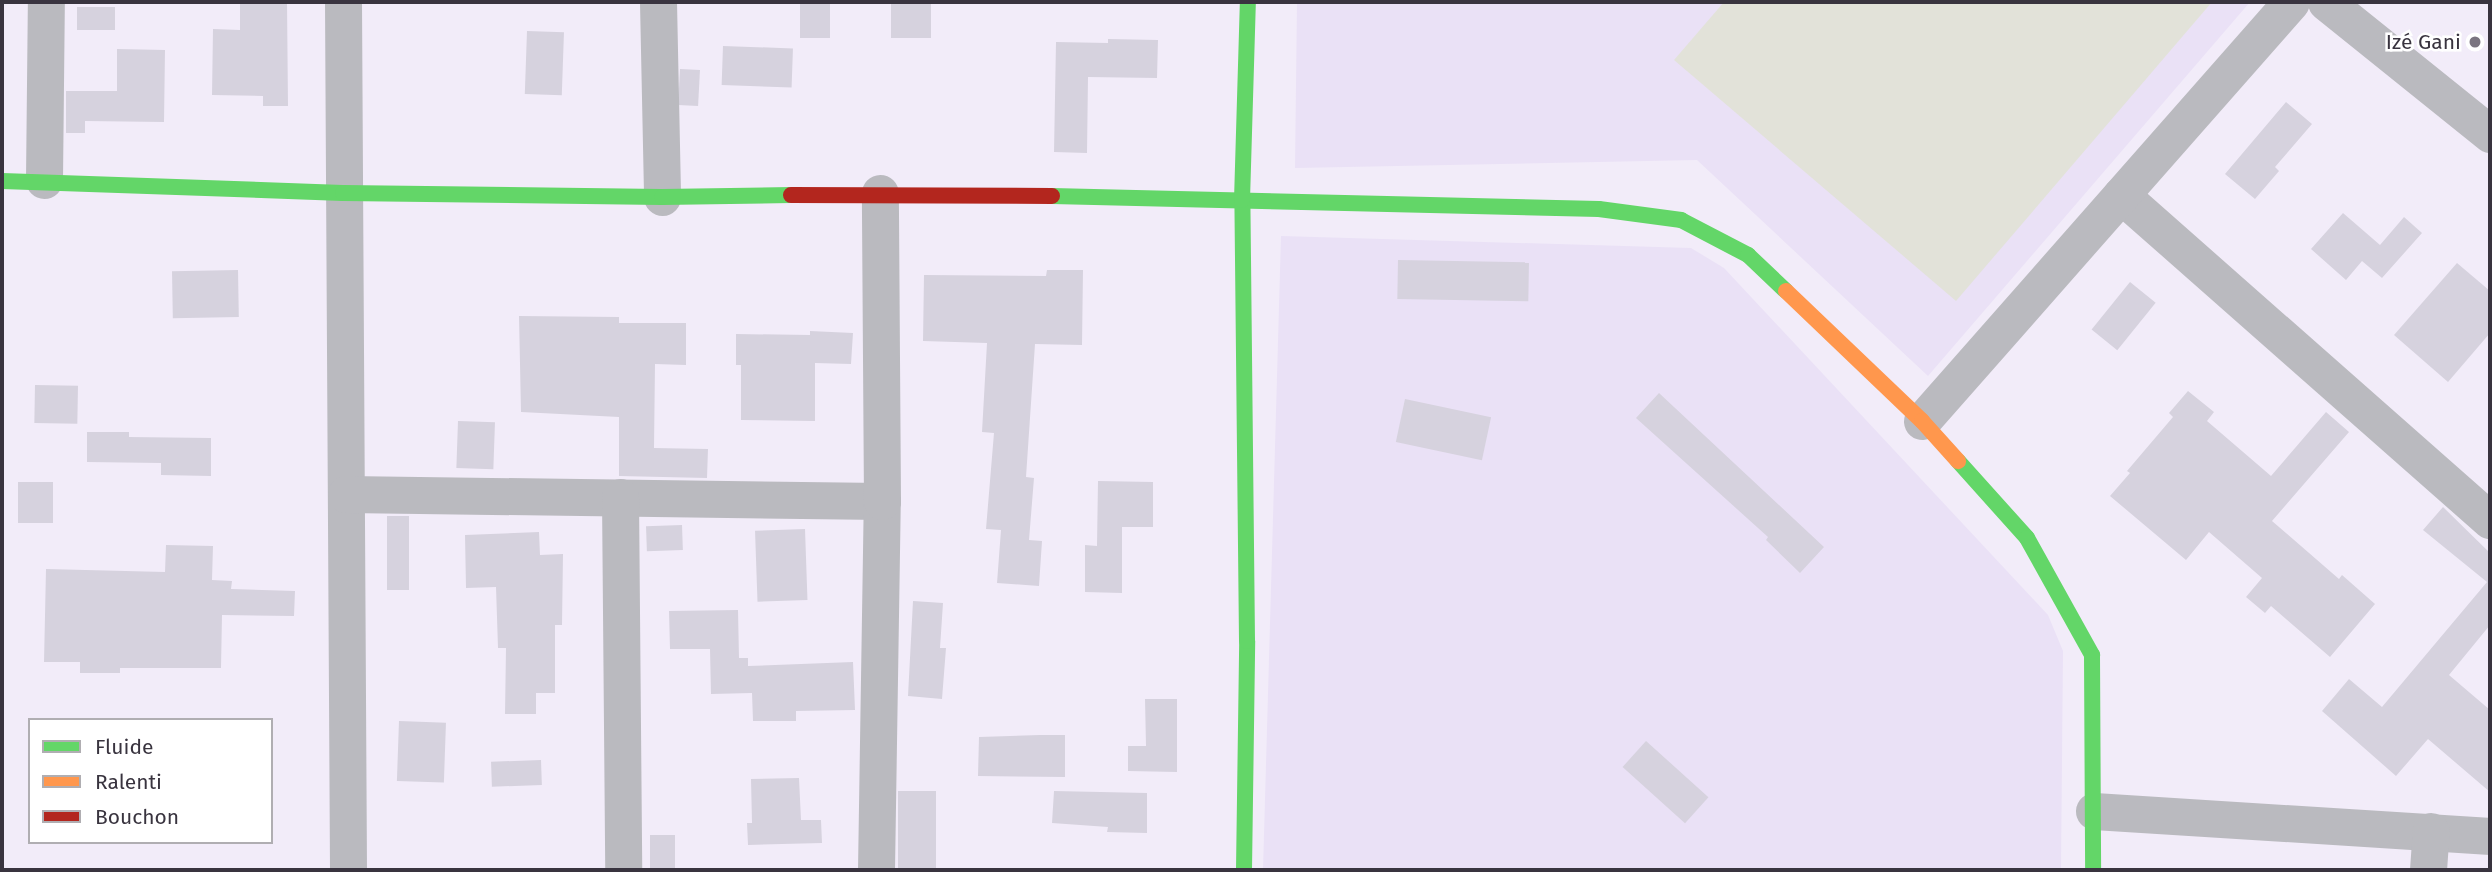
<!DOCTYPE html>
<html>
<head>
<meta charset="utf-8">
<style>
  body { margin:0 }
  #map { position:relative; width:2492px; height:872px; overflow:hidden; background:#f2ecf9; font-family:"Fira Sans",sans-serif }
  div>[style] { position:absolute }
  .built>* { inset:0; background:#eae1f6 }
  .green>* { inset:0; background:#e2e2d9 }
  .building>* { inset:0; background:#d6d2de; transform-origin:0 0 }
  .street>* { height:37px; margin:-18.5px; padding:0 18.5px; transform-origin:18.5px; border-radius:18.5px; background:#bababf }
  .fast>* { height:16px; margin:-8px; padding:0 8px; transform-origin:8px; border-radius:8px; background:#63d668 }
  .slow>* { height:16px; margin:-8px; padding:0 8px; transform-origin:8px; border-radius:8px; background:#ff974d }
  .jam>* { height:16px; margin:-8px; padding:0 8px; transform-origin:8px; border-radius:8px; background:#b3261e }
  .dots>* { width:19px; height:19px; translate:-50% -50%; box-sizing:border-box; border:4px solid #fff; border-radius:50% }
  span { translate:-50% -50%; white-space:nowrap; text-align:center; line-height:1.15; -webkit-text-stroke:5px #fff; paint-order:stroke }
  .poi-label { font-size:21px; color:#39343f }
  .right { translate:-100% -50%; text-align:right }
  .frame { position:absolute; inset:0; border:4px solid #39343f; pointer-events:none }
  .legend { position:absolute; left:28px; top:718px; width:245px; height:126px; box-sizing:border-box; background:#fff; border:2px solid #b0aeb2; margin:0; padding:9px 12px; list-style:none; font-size:21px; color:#39343f }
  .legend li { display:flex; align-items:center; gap:14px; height:35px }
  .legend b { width:35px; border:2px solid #b0aeb2 }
</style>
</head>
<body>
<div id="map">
  <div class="built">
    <div style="clip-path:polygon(1297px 2px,2250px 2px,1928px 376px,1697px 160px,1295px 168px)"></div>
    <div style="clip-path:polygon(1281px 236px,1691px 248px,1724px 268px,2048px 615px,2063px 651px,2061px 870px,1263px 870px)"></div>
  </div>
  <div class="green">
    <div style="clip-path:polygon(1724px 2px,2212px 2px,1956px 301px,1674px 60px)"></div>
  </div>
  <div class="building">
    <div style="clip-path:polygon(240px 2px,287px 2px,288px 106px,263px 106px,263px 96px,212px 95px,213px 29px,240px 30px)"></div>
    <div style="left:800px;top:2px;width:30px;height:36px"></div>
    <div style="left:891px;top:2px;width:40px;height:36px"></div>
    <div style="left:77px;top:7px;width:38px;height:23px"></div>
    <div style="left:527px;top:31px;width:37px;height:63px;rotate:2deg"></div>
    <div style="clip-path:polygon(1108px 39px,1158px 40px,1157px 78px,1088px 77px,1087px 153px,1054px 152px,1056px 42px,1108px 43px)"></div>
    <div style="left:723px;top:46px;width:70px;height:39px;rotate:2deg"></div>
    <div style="clip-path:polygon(117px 49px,165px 50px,164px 122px,85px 121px,85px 133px,66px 133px,66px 91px,117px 91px)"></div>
    <div style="left:680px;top:69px;width:20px;height:36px;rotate:3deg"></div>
    <div style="clip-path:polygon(2286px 102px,2312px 124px,2275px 167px,2279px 171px,2255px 199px,2225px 174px)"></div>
    <div style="clip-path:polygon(2343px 213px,2380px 245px,2404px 217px,2422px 233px,2382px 278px,2362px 261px,2346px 280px,2311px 249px)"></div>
    <div style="left:1398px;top:260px;width:131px;height:39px;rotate:1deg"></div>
    <div style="clip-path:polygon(2457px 263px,2490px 291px,2490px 333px,2448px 382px,2394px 335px)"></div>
    <div style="left:238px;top:270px;width:47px;height:66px;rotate:89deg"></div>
    <div style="clip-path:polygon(1047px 270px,1083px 270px,1082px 345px,1035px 344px,1026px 477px,1034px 478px,1029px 540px,1042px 541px,1039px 586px,997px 583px,1001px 530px,986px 529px,994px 433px,982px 432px,987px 343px,923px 341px,924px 275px,1046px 276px)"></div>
    <div style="left:2130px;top:282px;width:33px;height:61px;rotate:39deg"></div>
    <div style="clip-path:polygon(519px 316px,619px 317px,619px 323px,686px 323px,686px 365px,655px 364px,654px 448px,708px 449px,707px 478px,619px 476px,619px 417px,521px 412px)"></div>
    <div style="clip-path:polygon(810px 331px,853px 333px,851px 364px,815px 363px,815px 421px,741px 420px,741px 365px,736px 365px,736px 334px,810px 335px)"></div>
    <div style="left:35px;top:385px;width:43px;height:38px;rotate:1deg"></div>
    <div style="clip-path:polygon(2188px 391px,2214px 412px,2207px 421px,2271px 476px,2326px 412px,2349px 432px,2272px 521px,2339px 579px,2342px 575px,2375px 604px,2330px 657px,2271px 606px,2265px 613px,2246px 597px,2262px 578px,2209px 532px,2186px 560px,2110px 496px,2130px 473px,2127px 471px,2173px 417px,2169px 413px)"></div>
    <div style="clip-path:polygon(1659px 393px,1824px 547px,1800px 573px,1766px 540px,1768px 537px,1636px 418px)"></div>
    <div style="left:1405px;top:399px;width:88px;height:44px;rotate:12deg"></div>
    <div style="left:458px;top:421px;width:37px;height:47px;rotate:2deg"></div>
    <div style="clip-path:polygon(87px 432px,129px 432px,129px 437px,211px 438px,211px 476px,161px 475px,161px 463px,87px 462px)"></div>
    <div style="clip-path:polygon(1098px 481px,1153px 482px,1153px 527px,1122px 527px,1122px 593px,1085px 592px,1085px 545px,1097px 546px)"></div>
    <div style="left:18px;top:482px;width:35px;height:41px"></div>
    <div style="clip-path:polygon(2443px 507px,2490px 553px,2490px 625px,2449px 675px,2490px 710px,2490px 792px,2428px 739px,2396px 776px,2322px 711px,2349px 679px,2382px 707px,2487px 582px,2423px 530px)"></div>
    <div style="left:387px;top:516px;width:22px;height:74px"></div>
    <div style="left:682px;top:525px;width:25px;height:36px;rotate:88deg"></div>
    <div style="left:805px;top:529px;width:71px;height:50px;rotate:88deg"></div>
    <div style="clip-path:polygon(539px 532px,540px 555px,563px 554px,562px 625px,555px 625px,555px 693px,536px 693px,536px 714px,505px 714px,506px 648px,498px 648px,496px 587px,466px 588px,465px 535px)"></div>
    <div style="clip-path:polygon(166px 545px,213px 546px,212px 580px,232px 581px,231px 589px,295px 591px,294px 616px,222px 615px,221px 668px,120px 668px,120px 673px,80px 673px,80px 662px,44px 662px,46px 569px,165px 572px)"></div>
    <div style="clip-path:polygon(913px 601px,943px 603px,940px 648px,946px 648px,942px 699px,908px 696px)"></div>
    <div style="clip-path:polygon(738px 610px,739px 658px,748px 658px,748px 666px,853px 662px,855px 710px,796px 711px,796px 721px,753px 721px,752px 693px,711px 694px,710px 649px,670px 649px,669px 611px)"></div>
    <div style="clip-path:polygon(1145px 699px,1177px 699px,1177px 772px,1128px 771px,1128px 746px,1146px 746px)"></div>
    <div style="left:399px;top:721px;width:47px;height:60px;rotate:2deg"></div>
    <div style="clip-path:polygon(1040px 735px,1065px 735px,1065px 777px,978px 776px,979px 737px)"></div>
    <div style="left:1646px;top:741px;width:84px;height:35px;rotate:42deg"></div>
    <div style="left:541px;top:760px;width:25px;height:50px;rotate:88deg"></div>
    <div style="clip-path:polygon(799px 778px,801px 820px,821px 820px,822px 843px,748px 845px,747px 823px,752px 823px,751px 779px)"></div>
    <div style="left:898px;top:791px;width:38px;height:79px"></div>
    <div style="clip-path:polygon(1054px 791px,1147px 793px,1147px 833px,1107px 832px,1108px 827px,1052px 823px)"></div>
    <div style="left:650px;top:835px;width:25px;height:35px"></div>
  </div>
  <div class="street">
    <div style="left:343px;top:2px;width:868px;rotate:89.67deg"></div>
    <div style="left:658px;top:2px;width:195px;rotate:88.8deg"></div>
    <div style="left:2326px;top:2px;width:211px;rotate:38.8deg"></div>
    <div style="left:44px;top:180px;width:178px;rotate:-89.4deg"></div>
    <div style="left:2121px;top:195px;width:492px;rotate:41.4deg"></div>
    <div style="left:1922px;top:421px;width:558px;rotate:-48.63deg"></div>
    <div style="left:346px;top:494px;width:536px;rotate:0.75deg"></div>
    <div style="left:620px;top:497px;width:373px;rotate:89.5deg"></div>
    <div style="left:2094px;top:811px;width:397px;rotate:3.6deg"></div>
    <div style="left:876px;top:870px;width:369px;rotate:-89.1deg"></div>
    <div style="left:882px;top:501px;width:308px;rotate:-90.4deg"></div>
    <div style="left:2428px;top:870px;width:39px;rotate:-86deg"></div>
  </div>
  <div class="fast">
    <div style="left:2px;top:181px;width:341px;rotate:2deg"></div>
    <div style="left:343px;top:193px;width:319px;rotate:0.7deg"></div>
    <div style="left:662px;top:197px;width:129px;rotate:-0.9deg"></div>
    <div style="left:1052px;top:196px;width:547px;rotate:1.36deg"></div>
    <div style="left:1599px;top:209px;width:83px;rotate:7.6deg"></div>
    <div style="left:1681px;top:220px;width:76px;rotate:27.6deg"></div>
    <div style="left:1748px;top:255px;width:52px;rotate:43.5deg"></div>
    <div style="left:1958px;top:461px;width:103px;rotate:48.1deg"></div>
    <div style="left:2027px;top:538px;width:134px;rotate:60.9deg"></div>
    <div style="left:2092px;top:655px;width:215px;rotate:89.7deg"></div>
    <div style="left:1244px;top:870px;width:229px;rotate:-89.2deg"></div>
    <div style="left:1247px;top:641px;width:441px;rotate:-90.6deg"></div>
    <div style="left:1242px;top:200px;width:198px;rotate:-88.3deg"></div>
  </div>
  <div class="slow">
    <div style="left:1786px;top:291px;width:188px;rotate:43.7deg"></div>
    <div style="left:1922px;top:421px;width:54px;rotate:48deg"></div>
  </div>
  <div class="jam">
    <div style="left:791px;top:195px;width:261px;rotate:0.2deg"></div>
  </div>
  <div class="dots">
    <div style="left:2475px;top:42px;background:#7a7480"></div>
  </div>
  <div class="poi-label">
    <span class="right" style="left:2461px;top:42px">Izé Gani</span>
  </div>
  <div class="frame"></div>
  <ul class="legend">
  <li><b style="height:9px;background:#63d668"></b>Fluide</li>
  <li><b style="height:9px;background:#ff974d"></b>Ralenti</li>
  <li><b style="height:9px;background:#b3261e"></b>Bouchon</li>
  </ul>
</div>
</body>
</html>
